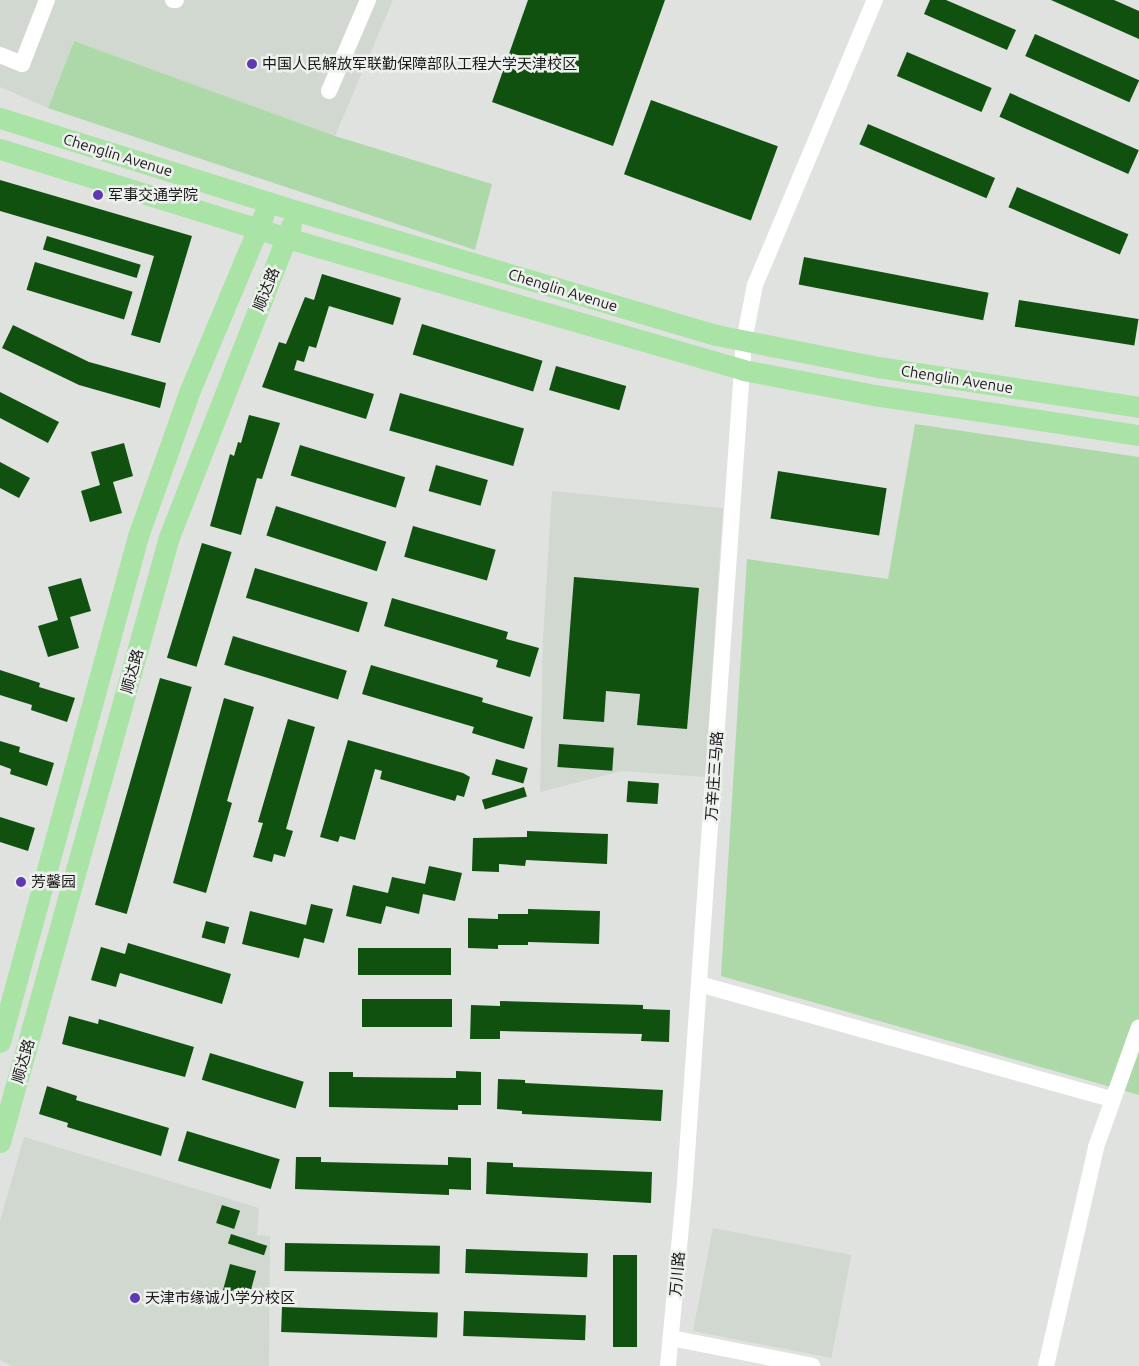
<!DOCTYPE html>
<html>
<head>
<meta charset="utf-8">
<style>
  body { margin:0 }
  #map { position:relative; width:1139px; height:1366px; overflow:hidden; background:#e0e2e0; font-family:Ubuntu,"Noto Sans SC",sans-serif }
  div>[style] { position:absolute }
  .built>* { inset:0; background:#d1d8d0; transform-origin:0 0 }
  .green>* { inset:0; background:#add9a9 }
  .building>* { inset:0; background:#11510f; transform-origin:0 0 }
  .minor>* { height:16px; margin:-8px; padding:0 8px; transform-origin:8px; border-radius:8px; background:#fff }
  .major>* { height:21px; margin:-10.5px; padding:0 10.5px; transform-origin:10.5px; border-radius:10.5px; background:#aae3a6 }
  .dots>* { width:14px; height:14px; translate:-50% -50%; box-sizing:border-box; border:2px solid #edf0ed; border-radius:50% }
  span { translate:-50% -50%; white-space:nowrap; text-align:center; line-height:1.15; -webkit-text-stroke:5px #edf0ed; paint-order:stroke }
  .poi-label { font-size:15px; color:#181918 }
  .left { translate:0 -50%; text-align:left }
  .street-label { font-size:15px; color:#181918 }
</style>
</head>
<body>
<div id="map">
  <div class="built">
    <div style="clip-path:polygon(0 0,393px 0,335px 136px,74px 41px,48px 108px,0 87px)"></div>
    <div style="clip-path:polygon(552px 491px,723px 508px,705px 777px,622px 771px,540px 792px,543px 639px)"></div>
    <div style="clip-path:polygon(24px 1137px,259px 1208px,257px 1235px,270px 1236px,269px 1366px,12px 1366px,0 1360px,0 1221px)"></div>
    <div style="left:713px;top:1228px;width:141px;height:105px;rotate:11deg"></div>
  </div>
  <div class="green">
    <div style="clip-path:polygon(74px 41px,335px 136px,492px 184px,475px 250px,48px 108px)"></div>
    <div style="clip-path:polygon(915px 424px,1139px 457px,1139px 1095px,721px 976px,747px 559px,888px 579px)"></div>
  </div>
  <div class="building">
    <div style="clip-path:polygon(528px 0,665px 0,613px 146px,492px 102px)"></div>
    <div style="clip-path:polygon(930px 0,946px 0,1016px 30px,1007px 50px,924px 14px)"></div>
    <div style="clip-path:polygon(1051px 0,1114px 0,1139px 11px,1139px 39px)"></div>
    <div style="left:1035px;top:34px;width:114px;height:24px;rotate:24deg"></div>
    <div style="left:907px;top:52px;width:92px;height:26px;rotate:23deg"></div>
    <div style="left:1010px;top:93px;width:141px;height:26px;rotate:24deg"></div>
    <div style="left:651px;top:100px;width:135px;height:79px;rotate:20deg"></div>
    <div style="left:868px;top:124px;width:138px;height:22px;rotate:23deg"></div>
    <div style="clip-path:polygon(0 180px,192px 236px,160px 343px,131px 335px,154px 256px,0 211px)"></div>
    <div style="left:1017px;top:187px;width:121px;height:22px;rotate:23deg"></div>
    <div style="left:47px;top:236px;width:98px;height:14px;rotate:17deg"></div>
    <div style="left:804px;top:257px;width:188px;height:28px;rotate:11deg"></div>
    <div style="left:35px;top:262px;width:102px;height:29px;rotate:17deg"></div>
    <div style="clip-path:polygon(322px 274px,401px 298px,393px 325px,329px 306px,316px 348px,309px 346px,304px 362px,297px 360px,294px 370px,374px 394px,366px 419px,262px 387px,279px 342px,286px 344px,305px 297px,314px 300px)"></div>
    <div style="left:1019px;top:300px;width:121px;height:27px;rotate:9deg"></div>
    <div style="left:422px;top:324px;width:126px;height:32px;rotate:17deg"></div>
    <div style="clip-path:polygon(13px 325px,89px 362px,166px 383px,160px 408px,79px 385px,2px 348px)"></div>
    <div style="left:556px;top:366px;width:73px;height:25px;rotate:16deg"></div>
    <div style="clip-path:polygon(0 392px,59px 422px,48px 443px,0 418px)"></div>
    <div style="left:400px;top:393px;width:129px;height:39px;rotate:16deg"></div>
    <div style="clip-path:polygon(249px 415px,280px 423px,262px 479px,257px 478px,241px 535px,210px 526px,230px 454px,234px 456px,238px 442px,241px 443px)"></div>
    <div style="clip-path:polygon(124px 443px,133px 476px,113px 482px,122px 513px,90px 522px,81px 491px,100px 485px,91px 452px)"></div>
    <div style="left:300px;top:445px;width:110px;height:32px;rotate:17deg"></div>
    <div style="clip-path:polygon(0 462px,30px 478px,19px 498px,0 488px)"></div>
    <div style="left:436px;top:465px;width:54px;height:27px;rotate:16deg"></div>
    <div style="left:778px;top:471px;width:110px;height:48px;rotate:9deg"></div>
    <div style="left:276px;top:506px;width:116px;height:31px;rotate:18deg"></div>
    <div style="left:413px;top:526px;width:86px;height:32px;rotate:16deg"></div>
    <div style="left:202px;top:543px;width:31px;height:120px;rotate:17deg"></div>
    <div style="left:255px;top:568px;width:118px;height:31px;rotate:17deg"></div>
    <div style="clip-path:polygon(574px 577px,699px 588px,687px 729px,637px 725px,640px 694px,606px 691px,604px 722px,563px 719px)"></div>
    <div style="clip-path:polygon(81px 578px,91px 611px,70px 617px,79px 648px,48px 657px,38px 626px,58px 620px,48px 587px)"></div>
    <div style="clip-path:polygon(392px 598px,508px 632px,506px 639px,539px 648px,530px 677px,496px 667px,498px 660px,384px 626px)"></div>
    <div style="left:233px;top:636px;width:119px;height:30px;rotate:17deg"></div>
    <div style="clip-path:polygon(371px 665px,483px 698px,482px 702px,533px 717px,524px 749px,472px 733px,474px 727px,362px 694px)"></div>
    <div style="clip-path:polygon(0 670px,40px 683px,39px 687px,75px 698px,67px 722px,31px 710px,32px 705px,0 695px)"></div>
    <div style="left:160px;top:678px;width:33px;height:236px;rotate:16deg"></div>
    <div style="clip-path:polygon(224px 698px,254px 707px,227px 801px,232px 803px,206px 893px,173px 883px)"></div>
    <div style="clip-path:polygon(288px 719px,315px 727px,286px 829px,293px 831px,285px 857px,274px 854px,272px 862px,253px 857px,263px 823px,258px 822px)"></div>
    <div style="clip-path:polygon(348px 740px,463px 773px,470px 777px,464px 797px,457px 795px,455px 801px,380px 779px,382px 771px,375px 769px,355px 840px,340px 836px,338px 842px,320px 837px)"></div>
    <div style="clip-path:polygon(0 741px,20px 747px,19px 752px,54px 763px,47px 786px,10px 774px,11px 769px,0 765px)"></div>
    <div style="left:559px;top:744px;width:55px;height:23px;rotate:4deg"></div>
    <div style="left:496px;top:759px;width:33px;height:16px;rotate:16deg"></div>
    <div style="left:628px;top:781px;width:31px;height:21px;rotate:4deg"></div>
    <div style="left:524px;top:787px;width:10px;height:44px;rotate:73deg"></div>
    <div style="clip-path:polygon(0 817px,35px 828px,28px 851px,0 842px)"></div>
    <div style="clip-path:polygon(527px 831px,608px 834px,607px 864px,526px 860px,525px 866px,499px 864px,499px 872px,472px 871px,473px 838px,527px 837px)"></div>
    <div style="clip-path:polygon(429px 866px,462px 873px,455px 901px,423px 894px,419px 914px,386px 906px,381px 924px,346px 916px,353px 885px,388px 893px,392px 877px,425px 884px)"></div>
    <div style="clip-path:polygon(311px 904px,333px 909px,324px 943px,304px 938px,299px 958px,242px 944px,250px 911px,306px 925px)"></div>
    <div style="clip-path:polygon(528px 909px,600px 911px,599px 944px,528px 942px,528px 945px,498px 945px,498px 949px,468px 948px,468px 918px,498px 919px,498px 914px,528px 914px)"></div>
    <div style="left:206px;top:921px;width:24px;height:17px;rotate:15deg"></div>
    <div style="clip-path:polygon(128px 943px,231px 974px,222px 1004px,120px 973px,116px 987px,91px 980px,101px 947px,125px 954px)"></div>
    <div style="left:451px;top:948px;width:27px;height:93px;rotate:90deg"></div>
    <div style="left:362px;top:999px;width:90px;height:28px"></div>
    <div style="clip-path:polygon(500px 1001px,643px 1005px,643px 1009px,670px 1010px,669px 1042px,641px 1041px,642px 1034px,500px 1031px,500px 1039px,470px 1039px,471px 1005px,500px 1006px)"></div>
    <div style="clip-path:polygon(69px 1016px,98px 1024px,99px 1019px,194px 1047px,185px 1077px,62px 1044px)"></div>
    <div style="left:210px;top:1053px;width:98px;height:28px;rotate:17deg"></div>
    <div style="clip-path:polygon(456px 1071px,481px 1072px,481px 1105px,458px 1105px,458px 1110px,329px 1107px,329px 1072px,353px 1072px,353px 1077px,456px 1078px)"></div>
    <div style="clip-path:polygon(498px 1079px,525px 1080px,525px 1083px,663px 1090px,661px 1121px,522px 1114px,522px 1111px,497px 1109px)"></div>
    <div style="clip-path:polygon(47px 1086px,77px 1096px,76px 1100px,169px 1128px,161px 1156px,67px 1127px,68px 1123px,39px 1114px)"></div>
    <div style="left:187px;top:1131px;width:97px;height:31px;rotate:17deg"></div>
    <div style="clip-path:polygon(296px 1157px,321px 1157px,321px 1162px,448px 1165px,448px 1157px,471px 1158px,471px 1190px,449px 1189px,449px 1195px,295px 1189px)"></div>
    <div style="clip-path:polygon(487px 1162px,513px 1163px,513px 1167px,652px 1172px,651px 1203px,486px 1194px)"></div>
    <div style="left:222px;top:1205px;width:19px;height:19px;rotate:18deg"></div>
    <div style="left:231px;top:1234px;width:38px;height:10px;rotate:18deg"></div>
    <div style="left:285px;top:1243px;width:155px;height:28px;rotate:1deg"></div>
    <div style="left:466px;top:1249px;width:122px;height:24px;rotate:2deg"></div>
    <div style="left:613px;top:1255px;width:24px;height:92px"></div>
    <div style="left:230px;top:1264px;width:27px;height:27px;rotate:15deg"></div>
    <div style="left:282px;top:1307px;width:156px;height:25px;rotate:2deg"></div>
    <div style="left:464px;top:1311px;width:122px;height:25px;rotate:2deg"></div>
  </div>
  <div class="minor">
    <div style="left:173px;top:0;width:3px"></div>
    <div style="left:0;top:55px;width:24px;rotate:22deg"></div>
    <div style="left:22px;top:64px;width:69px;rotate:-68.7deg"></div>
    <div style="left:329px;top:91px;width:99px;rotate:-66.8deg"></div>
    <div style="left:699px;top:984px;width:428px;rotate:15.6deg"></div>
    <div style="left:671px;top:1338px;width:144px;rotate:11.2deg"></div>
    <div style="left:668px;top:1366px;width:185px;rotate:-84.7deg"></div>
    <div style="left:685px;top:1182px;width:843px;rotate:-85.99deg"></div>
    <div style="left:744px;top:341px;width:57px;rotate:-78.9deg"></div>
    <div style="left:755px;top:285px;width:309px;rotate:-67.2deg"></div>
    <div style="left:1046px;top:1366px;width:225px;rotate:-77.1deg"></div>
    <div style="left:1096px;top:1147px;width:127px;rotate:-70.3deg"></div>
  </div>
  <div class="major">
    <div style="left:0;top:118px;width:311px;rotate:17.4deg"></div>
    <div style="left:297px;top:211px;width:437px;rotate:16.5deg"></div>
    <div style="left:716px;top:335px;width:165px;rotate:11.2deg"></div>
    <div style="left:878px;top:367px;width:264px;rotate:8.7deg"></div>
    <div style="left:0;top:149px;width:300px;rotate:17.2deg"></div>
    <div style="left:287px;top:238px;width:475px;rotate:16.1deg"></div>
    <div style="left:743px;top:370px;width:133px;rotate:10.8deg"></div>
    <div style="left:874px;top:395px;width:268px;rotate:8.6deg"></div>
    <div style="left:0;top:1042px;width:524px;rotate:-74.74deg"></div>
    <div style="left:138px;top:536px;width:155px;rotate:-70.4deg"></div>
    <div style="left:190px;top:390px;width:189px;rotate:-67.2deg"></div>
    <div style="left:0;top:1142px;width:628px;rotate:-74.39deg"></div>
    <div style="left:169px;top:537px;width:334px;rotate:-68.6deg"></div>
  </div>
  <div class="dots">
    <div style="left:252px;top:64px;background:#5f39b1"></div>
    <div style="left:98px;top:195px;background:#5f39b1"></div>
    <div style="left:21px;top:882px;background:#5f39b1"></div>
    <div style="left:135px;top:1298px;background:#5f39b1"></div>
  </div>
  <div class="poi-label">
    <span class="left" style="left:262px;top:64px">中国人民解放军联勤保障部队工程大学天津校区</span>
    <span class="left" style="left:108px;top:195px">军事交通学院</span>
    <span class="left" style="left:31px;top:882px">芳馨园</span>
    <span class="left" style="left:145px;top:1298px">天津市缘诚小学分校区</span>
  </div>
  <div class="street-label">
    <span style="left:118px;top:155px;rotate:17deg">Chenglin Avenue</span>
    <span style="left:266px;top:289px;rotate:-68deg">顺达路</span>
    <span style="left:563px;top:290px;rotate:17deg">Chenglin Avenue</span>
    <span style="left:957px;top:379px;rotate:9deg">Chenglin Avenue</span>
    <span style="left:132px;top:671px;rotate:-75deg">顺达路</span>
    <span style="left:714px;top:776px;rotate:-86deg">万辛庄三马路</span>
    <span style="left:23px;top:1061px;rotate:-74deg">顺达路</span>
    <span style="left:677px;top:1274px;rotate:-85deg">万川路</span>
  </div>
</div>
</body>
</html>
